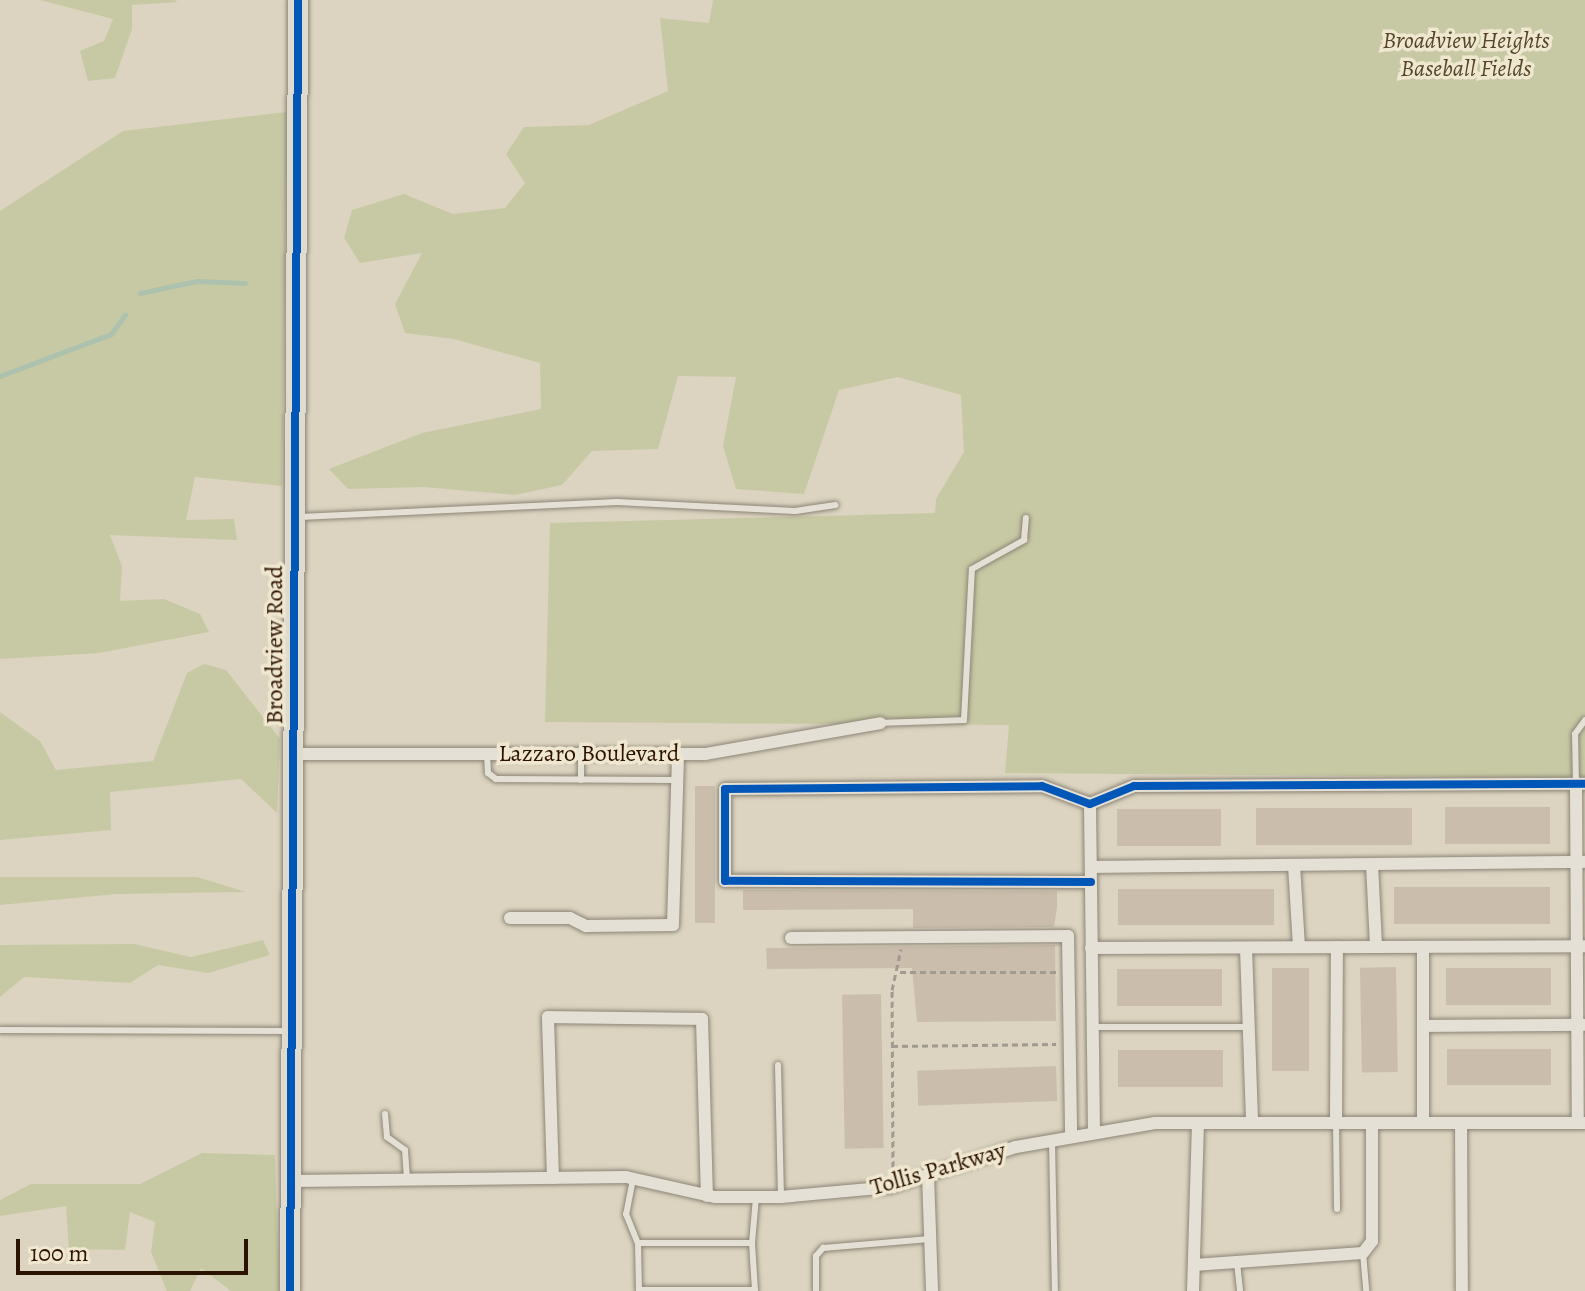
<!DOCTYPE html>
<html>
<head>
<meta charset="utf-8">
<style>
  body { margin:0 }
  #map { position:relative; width:1585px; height:1291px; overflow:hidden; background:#dcd4c0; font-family:Alegreya,serif }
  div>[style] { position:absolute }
  .green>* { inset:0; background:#c7c9a4 }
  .stream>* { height:5px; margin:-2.5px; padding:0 2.5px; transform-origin:2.5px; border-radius:2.5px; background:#acc2ae }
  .building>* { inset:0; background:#cbbdac; transform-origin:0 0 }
  .path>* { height:3px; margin-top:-1.5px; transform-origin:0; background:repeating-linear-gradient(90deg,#a09a90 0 6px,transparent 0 10px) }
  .roads { filter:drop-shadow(0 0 2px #8d8577) drop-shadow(0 0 2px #8d8577) }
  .service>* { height:6px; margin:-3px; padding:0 3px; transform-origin:3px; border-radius:3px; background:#e4e0d5 }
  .minor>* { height:12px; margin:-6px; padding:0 6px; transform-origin:6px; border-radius:6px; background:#e4e0d5 }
  .primary>* { height:20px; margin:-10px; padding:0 10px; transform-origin:10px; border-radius:10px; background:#dfdbcf }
  .cycleway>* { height:8px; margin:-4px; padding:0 4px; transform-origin:4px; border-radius:4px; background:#0057b8 }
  span { translate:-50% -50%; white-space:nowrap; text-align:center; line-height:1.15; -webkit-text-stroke:7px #efe7cf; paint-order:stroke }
  .park-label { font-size:24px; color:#55462a; font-style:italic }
  .street-label { font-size:24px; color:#2c1200 }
  .scale { position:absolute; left:16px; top:1239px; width:232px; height:36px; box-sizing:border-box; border:4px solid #2c1200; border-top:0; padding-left:10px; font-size:24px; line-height:28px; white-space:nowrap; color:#2c1200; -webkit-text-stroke:6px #efe7cf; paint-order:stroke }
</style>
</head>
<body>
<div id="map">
  <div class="green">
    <div style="clip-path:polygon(0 0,174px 0,178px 2px,132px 5px,132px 29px,115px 78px,88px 81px,80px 51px,104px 41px,113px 19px,40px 0)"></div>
    <div style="clip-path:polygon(713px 0,1585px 0,1585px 778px,1005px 773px,1009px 725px,545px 722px,550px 523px,935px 513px,936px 499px,964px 452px,961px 395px,898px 377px,839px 390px,804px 494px,736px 489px,723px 446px,736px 377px,678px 376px,658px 449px,592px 451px,562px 485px,515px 495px,423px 487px,348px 489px,329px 469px,422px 433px,541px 409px,540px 363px,454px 339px,405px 333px,395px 304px,422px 253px,360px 263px,344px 238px,352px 210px,404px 194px,453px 214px,505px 208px,525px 183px,506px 154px,524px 127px,589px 125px,668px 91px,660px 18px,709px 23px)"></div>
    <div style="clip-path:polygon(287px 112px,282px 486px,195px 477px,186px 520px,234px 519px,237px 540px,110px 535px,122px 566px,120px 601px,164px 599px,200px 614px,209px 632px,99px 653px,0 659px,0 211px,123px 131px)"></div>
    <div style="clip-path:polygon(204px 664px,226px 670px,280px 739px,277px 813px,241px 779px,110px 792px,111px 830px,0 840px,0 712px,40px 741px,56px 770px,153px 761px,187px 673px)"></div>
    <div style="clip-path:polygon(0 877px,197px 877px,246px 892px,116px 894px,0 905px)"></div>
    <div style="clip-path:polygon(263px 940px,270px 955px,208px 973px,158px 965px,130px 983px,24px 977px,0 997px,0 945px,134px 944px,191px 957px)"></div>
    <div style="clip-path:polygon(202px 1153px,275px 1155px,279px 1291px,231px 1291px,201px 1268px,190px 1291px,167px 1291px,151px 1252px,155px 1222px,130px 1212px,125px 1250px,69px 1249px,66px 1206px,0 1216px,0 1200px,31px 1184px,140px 1184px)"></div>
  </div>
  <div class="stream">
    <div style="left:140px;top:293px;width:58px;rotate:-11.9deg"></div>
    <div style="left:197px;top:281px;width:48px;rotate:2.4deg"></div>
    <div style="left:0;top:376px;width:119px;rotate:-20.7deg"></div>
    <div style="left:111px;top:334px;width:24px;rotate:-54deg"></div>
  </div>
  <div class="building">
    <div style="left:695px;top:786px;width:20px;height:137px"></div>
    <div style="left:1550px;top:807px;width:37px;height:105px;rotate:90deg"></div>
    <div style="left:1256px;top:808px;width:156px;height:37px"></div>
    <div style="left:1221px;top:809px;width:37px;height:104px;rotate:90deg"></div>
    <div style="left:1550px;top:887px;width:37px;height:156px;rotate:90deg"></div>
    <div style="left:1274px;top:889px;width:36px;height:156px;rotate:90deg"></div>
    <div style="clip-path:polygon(743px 890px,1057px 891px,1057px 908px,1054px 927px,913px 928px,913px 909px,743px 910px)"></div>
    <div style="clip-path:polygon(1055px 945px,1056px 1021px,917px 1022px,912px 968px,767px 969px,766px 948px)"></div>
    <div style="left:1396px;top:967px;width:105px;height:36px;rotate:89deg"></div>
    <div style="left:1272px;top:968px;width:37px;height:103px"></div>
    <div style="left:1446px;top:968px;width:105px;height:37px"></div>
    <div style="left:1222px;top:969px;width:37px;height:105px;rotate:90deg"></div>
    <div style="left:881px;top:994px;width:154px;height:39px;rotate:89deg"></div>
    <div style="left:1447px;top:1049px;width:104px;height:36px"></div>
    <div style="left:1118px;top:1050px;width:105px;height:37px"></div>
    <div style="left:1056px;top:1066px;width:35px;height:139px;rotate:88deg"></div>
  </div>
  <div class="path">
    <div style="left:900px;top:972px;width:157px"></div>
    <div style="left:892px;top:1046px;width:164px;rotate:-0.7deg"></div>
    <div style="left:893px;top:1167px;width:177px;rotate:-90.3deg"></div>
    <div style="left:892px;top:990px;width:42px;rotate:-77.6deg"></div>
  </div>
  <div class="roads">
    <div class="service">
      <div style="left:300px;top:517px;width:317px;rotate:-2.7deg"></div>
      <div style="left:617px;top:502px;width:178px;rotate:2.9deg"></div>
      <div style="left:795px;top:511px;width:41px;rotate:-8.3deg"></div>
      <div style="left:880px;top:723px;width:84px;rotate:-2deg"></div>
      <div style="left:964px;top:720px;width:151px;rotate:-87deg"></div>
      <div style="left:972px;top:569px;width:60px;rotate:-29.1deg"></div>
      <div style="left:1024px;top:540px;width:22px;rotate:-85deg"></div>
      <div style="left:487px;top:754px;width:19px;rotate:87deg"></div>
      <div style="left:488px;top:773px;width:10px;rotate:37deg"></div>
      <div style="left:496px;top:779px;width:181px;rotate:0.3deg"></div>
      <div style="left:581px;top:755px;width:25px;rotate:90deg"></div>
      <div style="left:1576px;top:784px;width:50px;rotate:-91.1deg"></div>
      <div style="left:1575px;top:734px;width:17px;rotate:-54deg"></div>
      <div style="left:1093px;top:1027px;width:155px"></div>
      <div style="left:0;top:1030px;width:289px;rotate:0.2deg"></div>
      <div style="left:778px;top:1065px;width:132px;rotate:88.7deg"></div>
      <div style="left:385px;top:1114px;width:23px;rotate:85deg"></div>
      <div style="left:387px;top:1137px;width:22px;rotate:36deg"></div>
      <div style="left:405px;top:1150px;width:30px;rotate:86deg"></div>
      <div style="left:1336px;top:1123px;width:86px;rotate:89.3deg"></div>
      <div style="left:1052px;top:1140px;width:151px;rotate:88.9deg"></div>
      <div style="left:633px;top:1179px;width:36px;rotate:101deg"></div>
      <div style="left:626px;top:1214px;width:31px;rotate:68deg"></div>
      <div style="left:638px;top:1243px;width:48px;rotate:88.8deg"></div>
      <div style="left:638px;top:1243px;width:114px"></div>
      <div style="left:752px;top:1243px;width:48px;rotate:86.4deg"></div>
      <div style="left:752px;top:1243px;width:46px;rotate:-85deg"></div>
      <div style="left:1363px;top:1253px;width:38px;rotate:85deg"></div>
      <div style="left:1237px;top:1262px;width:29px;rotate:84deg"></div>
      <div style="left:639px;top:1290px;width:116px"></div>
      <div style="left:816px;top:1291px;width:35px;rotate:-90deg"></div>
      <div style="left:816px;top:1256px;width:11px;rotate:-49deg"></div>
      <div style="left:823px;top:1248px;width:107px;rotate:-4.8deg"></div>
    </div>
    <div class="minor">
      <div style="left:295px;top:754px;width:410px"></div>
      <div style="left:705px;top:754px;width:178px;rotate:-10deg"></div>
      <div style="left:1576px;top:784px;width:339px;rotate:89.7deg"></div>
      <div style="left:1090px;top:804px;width:326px;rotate:89.3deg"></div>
      <div style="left:1372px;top:864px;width:83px;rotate:87.2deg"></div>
      <div style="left:1294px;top:865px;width:82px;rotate:86.5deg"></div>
      <div style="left:1091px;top:867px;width:494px;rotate:-0.6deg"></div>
      <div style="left:1091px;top:882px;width:366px;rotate:-179.8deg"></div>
      <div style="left:725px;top:881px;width:92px;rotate:-90deg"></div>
      <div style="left:725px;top:789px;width:317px;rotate:-0.5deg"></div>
      <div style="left:1042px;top:786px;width:51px;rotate:20.6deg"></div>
      <div style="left:1090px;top:804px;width:48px;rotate:-22.2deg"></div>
      <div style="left:1134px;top:786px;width:451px;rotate:-0.3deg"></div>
      <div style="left:510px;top:918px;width:60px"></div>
      <div style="left:570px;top:918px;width:18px;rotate:27deg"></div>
      <div style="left:586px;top:926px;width:87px;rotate:-0.7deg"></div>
      <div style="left:673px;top:925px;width:171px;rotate:-88.3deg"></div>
      <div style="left:791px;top:938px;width:277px;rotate:-0.4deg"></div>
      <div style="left:1068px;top:936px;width:201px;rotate:89.1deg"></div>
      <div style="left:1423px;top:947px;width:176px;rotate:90deg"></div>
      <div style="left:1091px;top:948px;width:494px;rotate:-0.2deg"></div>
      <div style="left:1246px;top:948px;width:175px;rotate:88deg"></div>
      <div style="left:1423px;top:1026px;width:161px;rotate:-0.4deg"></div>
      <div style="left:1336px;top:1123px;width:176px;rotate:-89.7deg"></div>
      <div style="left:1461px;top:1123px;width:168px;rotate:89.7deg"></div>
      <div style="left:928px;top:1175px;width:116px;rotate:88deg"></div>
      <div style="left:553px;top:1178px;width:161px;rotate:-91.8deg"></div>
      <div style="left:548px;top:1017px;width:154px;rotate:0.7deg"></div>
      <div style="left:702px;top:1019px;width:177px;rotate:88.4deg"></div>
      <div style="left:291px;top:1181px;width:335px;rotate:-0.7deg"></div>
      <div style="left:626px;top:1177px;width:91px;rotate:12.7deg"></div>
      <div style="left:715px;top:1197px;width:66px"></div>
      <div style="left:781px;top:1197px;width:109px;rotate:-5.2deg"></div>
      <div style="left:890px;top:1187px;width:132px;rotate:-17.6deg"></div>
      <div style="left:1016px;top:1147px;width:141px;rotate:-9.8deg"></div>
      <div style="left:1155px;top:1123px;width:430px"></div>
      <div style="left:1194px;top:1265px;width:169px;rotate:-4.1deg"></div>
      <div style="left:1363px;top:1253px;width:15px;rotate:-53deg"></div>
      <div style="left:1372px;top:1241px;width:118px;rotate:-90deg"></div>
      <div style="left:1193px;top:1291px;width:168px;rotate:-88.3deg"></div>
    </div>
    <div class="primary">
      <div style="left:290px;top:1291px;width:1291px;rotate:-89.64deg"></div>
    </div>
  </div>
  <div class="cycleway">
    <div style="left:1091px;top:882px;width:366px;rotate:-179.8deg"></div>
    <div style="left:725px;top:881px;width:92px;rotate:-90deg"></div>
    <div style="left:725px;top:789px;width:317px;rotate:-0.5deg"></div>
    <div style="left:1042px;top:786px;width:51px;rotate:20.6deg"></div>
    <div style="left:1090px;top:804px;width:48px;rotate:-22.2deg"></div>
    <div style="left:1134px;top:786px;width:451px;rotate:-0.3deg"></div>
    <div style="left:290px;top:1291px;width:1291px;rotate:-89.64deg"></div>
  </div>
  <div class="park-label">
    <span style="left:1466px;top:55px">Broadview Heights<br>Baseball Fields</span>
  </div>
  <div class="street-label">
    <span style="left:275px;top:645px;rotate:-90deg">Broadview Road</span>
    <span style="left:589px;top:754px">Lazzaro Boulevard</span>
    <span style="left:938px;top:1169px;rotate:-16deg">Tollis Parkway</span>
  </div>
  <div class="scale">100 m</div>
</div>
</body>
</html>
